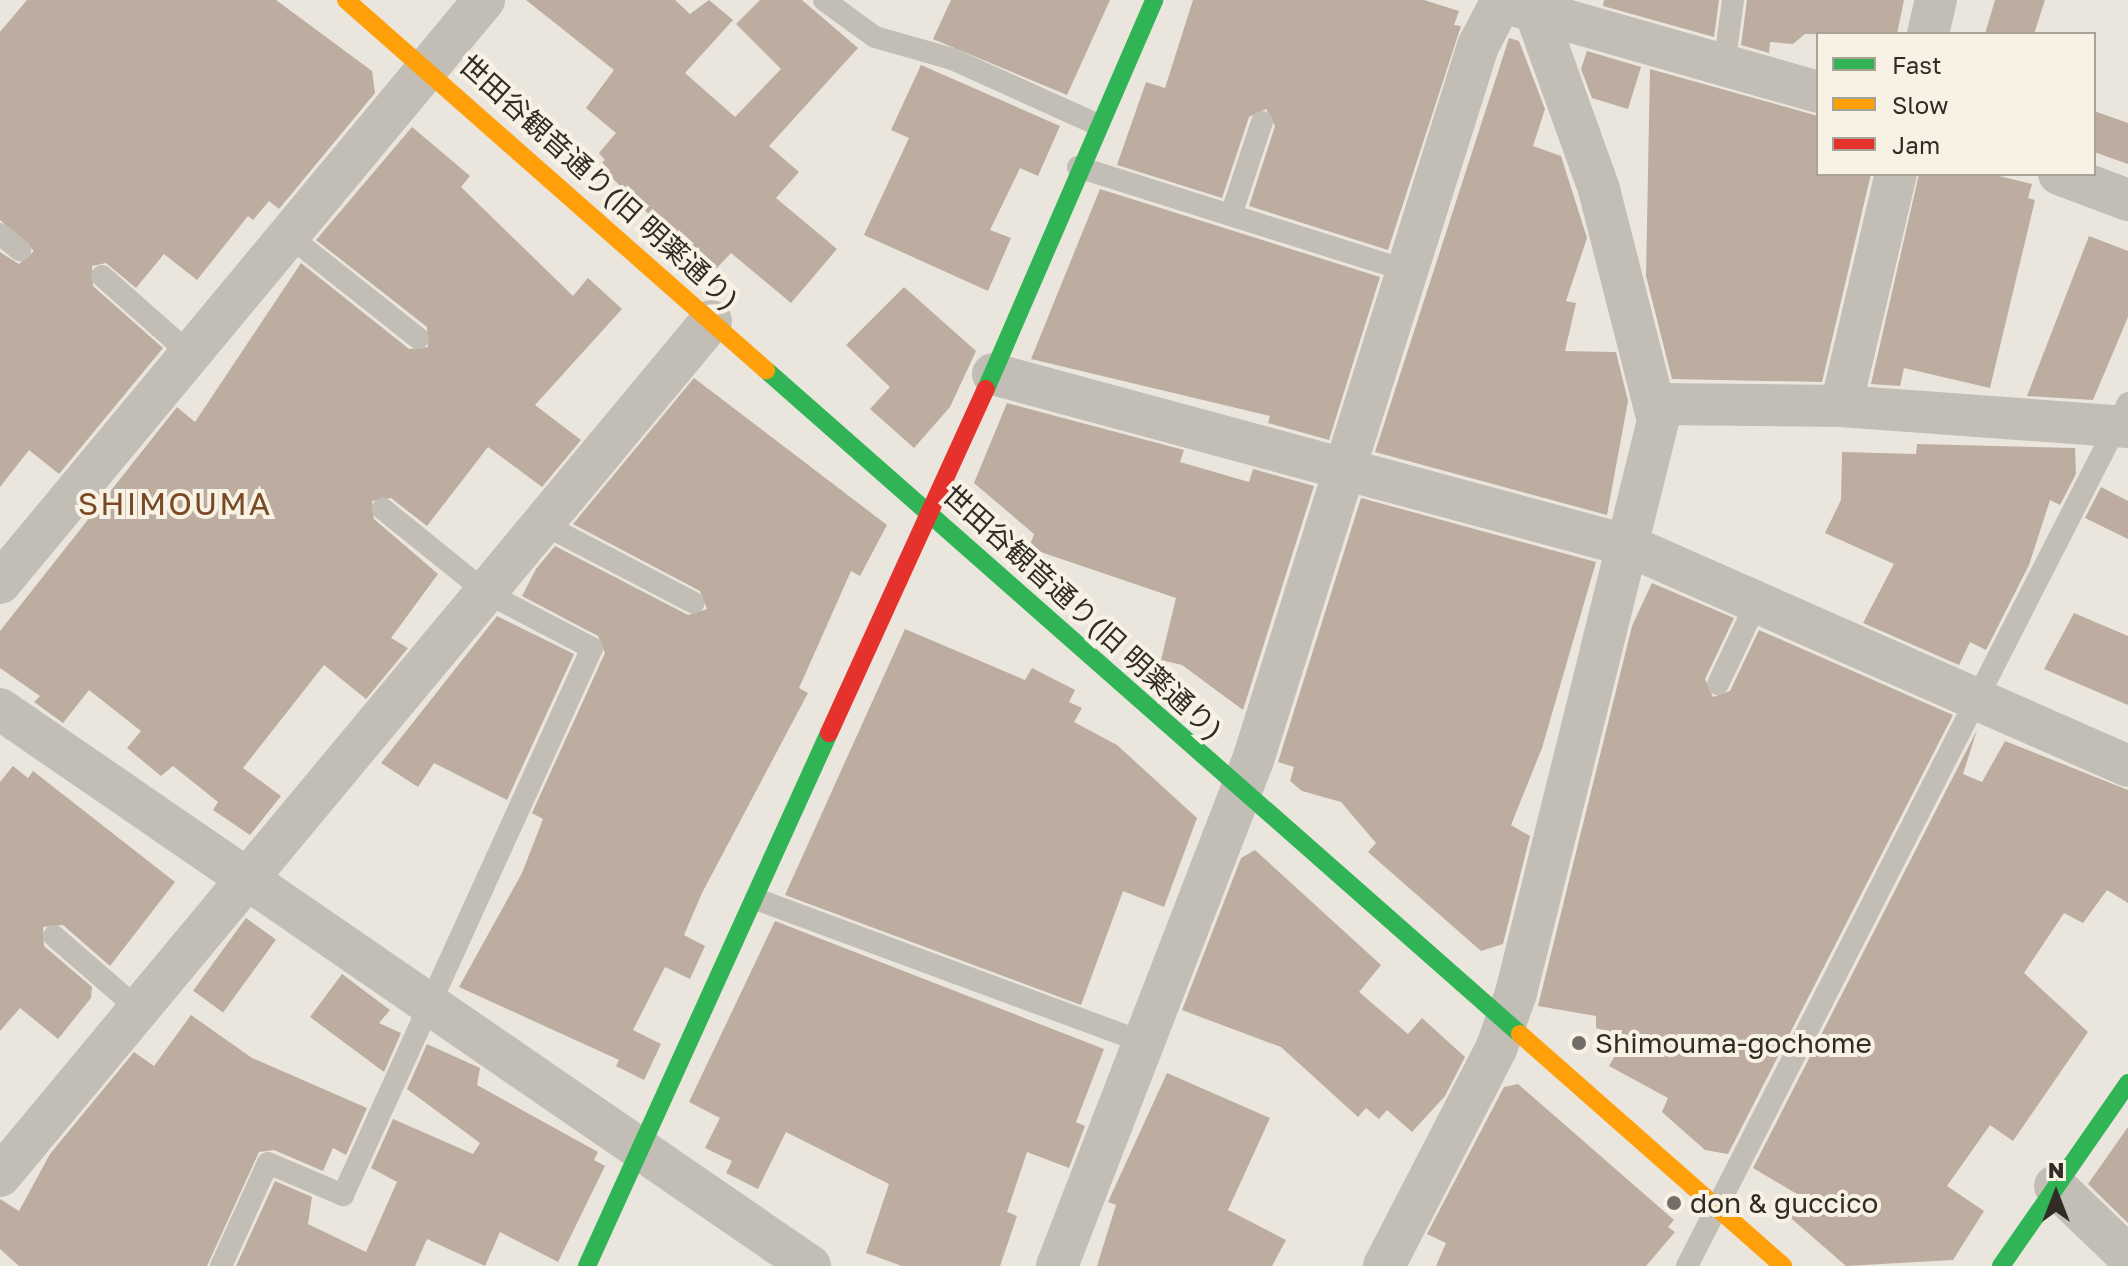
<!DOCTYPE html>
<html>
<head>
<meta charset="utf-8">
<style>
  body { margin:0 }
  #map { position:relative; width:2128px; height:1266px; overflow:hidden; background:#eae6dd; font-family:"Golos Text","Noto Sans JP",sans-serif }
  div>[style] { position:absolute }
  .building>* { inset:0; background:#bcada0; transform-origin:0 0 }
  .lane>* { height:22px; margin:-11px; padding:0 11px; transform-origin:11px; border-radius:11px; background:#c2beb6 }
  .street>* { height:42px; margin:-21px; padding:0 21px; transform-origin:21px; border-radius:21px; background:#c2beb6 }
  .fast>* { height:18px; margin:-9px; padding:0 9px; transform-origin:9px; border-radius:9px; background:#30b455 }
  .slow>* { height:18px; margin:-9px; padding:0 9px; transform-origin:9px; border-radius:9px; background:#ff9f0a }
  .jam>* { height:18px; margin:-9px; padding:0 9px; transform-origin:9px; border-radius:9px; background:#e5322d }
  .dots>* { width:22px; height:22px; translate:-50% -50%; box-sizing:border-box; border:4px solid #f7f2e4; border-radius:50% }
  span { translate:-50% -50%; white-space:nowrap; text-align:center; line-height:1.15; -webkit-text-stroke:8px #f7f2e4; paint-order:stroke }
  .street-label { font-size:28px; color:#322c26 }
  .poi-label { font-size:28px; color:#322c26 }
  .left { translate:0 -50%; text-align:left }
  .quarter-label { font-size:32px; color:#7a4925; letter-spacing:2px }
  .legend { position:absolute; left:1816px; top:32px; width:280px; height:144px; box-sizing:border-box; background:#f7f2e4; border:2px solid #a8a398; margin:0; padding:10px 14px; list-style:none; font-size:24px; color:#322c26 }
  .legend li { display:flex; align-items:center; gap:16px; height:40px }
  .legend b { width:40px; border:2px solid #a8a398 }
  .north { position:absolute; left:2016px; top:1154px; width:80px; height:80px; -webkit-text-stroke:6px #f7f2e4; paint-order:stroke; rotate:0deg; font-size:22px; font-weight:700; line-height:32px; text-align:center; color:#322c26 }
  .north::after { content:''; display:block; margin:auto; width:28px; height:36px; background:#322c26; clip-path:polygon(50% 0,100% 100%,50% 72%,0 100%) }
</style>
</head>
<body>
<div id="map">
  <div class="building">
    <div style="clip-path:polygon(27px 0,276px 0,372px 71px,375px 93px,279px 209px,269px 201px,253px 220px,248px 216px,197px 280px,164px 254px,136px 288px,106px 263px,92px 266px,93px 286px,163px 348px,59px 474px,29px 450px,0 487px,0 252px,19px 264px,34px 251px,0 220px,0 32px)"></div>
    <div style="clip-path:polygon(526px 0,675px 0,690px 14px,709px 0,733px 20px,685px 73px,735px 117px,781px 69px,736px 24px,760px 0,802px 0,858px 48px,769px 146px,799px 172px,776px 198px,837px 249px,791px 303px,731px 253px,710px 275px,599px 165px,605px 160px,599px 153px,616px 133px,586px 108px,614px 70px)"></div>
    <div style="clip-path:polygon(951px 0,1110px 0,1067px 95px,933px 39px)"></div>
    <div style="clip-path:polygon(1193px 0,1424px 0,1459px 11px,1454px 25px,1461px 26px,1388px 250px,1249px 206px,1275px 126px,1266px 109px,1249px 117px,1222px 198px,1117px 165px,1146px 82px,1165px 88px)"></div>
    <div style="clip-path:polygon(1604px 0,1719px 0,1714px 37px,1603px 6px)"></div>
    <div style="clip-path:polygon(1747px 0,1904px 0,1897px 34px,1805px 34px,1793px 44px,1770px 42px,1769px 53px,1741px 45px)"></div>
    <div style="clip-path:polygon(1995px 0,2045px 0,2034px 34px,1985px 34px)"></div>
    <div style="clip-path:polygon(1509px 38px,1519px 41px,1545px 109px,1533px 146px,1561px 156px,1587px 238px,1566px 301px,1576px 303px,1565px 351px,1616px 352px,1628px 401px,1607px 515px,1375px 452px)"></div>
    <div style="clip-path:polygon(1587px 51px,1641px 67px,1628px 109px,1592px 98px,1581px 69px)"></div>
    <div style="clip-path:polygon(921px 65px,1060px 126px,1038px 176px,1020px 168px,990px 230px,1011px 238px,988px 291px,864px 235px,909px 138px,891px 130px)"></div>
    <div style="clip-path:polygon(1650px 69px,1818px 116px,1818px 174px,1871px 174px,1822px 382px,1672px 379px,1646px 276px)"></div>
    <div style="clip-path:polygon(2094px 111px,2128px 123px,2128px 164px,2094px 152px)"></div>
    <div style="clip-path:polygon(412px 127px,470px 176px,461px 187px,573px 296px,588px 278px,622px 309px,535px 405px,581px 440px,542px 487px,488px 447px,427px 526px,391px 498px,372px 501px,374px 519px,438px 574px,391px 638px,408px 648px,366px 699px,324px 665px,243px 768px,281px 796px,250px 835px,213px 810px,218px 802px,173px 766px,161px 776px,127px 748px,141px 731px,89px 690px,63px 723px,34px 702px,40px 696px,0 668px,0 631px,177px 407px,195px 422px,301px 263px,409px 349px,428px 347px,427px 327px,316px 240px)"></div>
    <div style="clip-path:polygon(1919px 174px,1991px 174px,2032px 184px,2028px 198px,2035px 200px,1990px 388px,1904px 368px,1900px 386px,1871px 384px)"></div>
    <div style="clip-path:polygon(1100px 189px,1380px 277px,1329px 440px,1268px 423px,1270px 416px,1031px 359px)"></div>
    <div style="clip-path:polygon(2089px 236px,2128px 251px,2128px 317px,2093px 400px,2027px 396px)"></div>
    <div style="clip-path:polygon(904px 287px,976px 351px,950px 407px,914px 448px,870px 409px,890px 387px,846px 345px)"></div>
    <div style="clip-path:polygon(694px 378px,887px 525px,860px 576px,851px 571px,799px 688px,808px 693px,702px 893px,684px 935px,705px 946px,690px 979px,665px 967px,633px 1030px,661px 1044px,644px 1080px,616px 1066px,619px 1060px,459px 987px,522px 873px,543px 819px,532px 813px,605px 653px,598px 636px,522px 596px,536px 569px,555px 546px,688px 615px,707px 609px,700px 591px,573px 524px)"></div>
    <div style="clip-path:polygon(1007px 403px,1184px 450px,1180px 462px,1249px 482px,1253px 469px,1314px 486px,1243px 710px,1182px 665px,1161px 660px,1176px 598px,1029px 548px,1034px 534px,974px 483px)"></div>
    <div style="clip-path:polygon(1917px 444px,2075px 448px,2076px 474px,2060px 505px,2050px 500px,2029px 565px,1986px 650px,1970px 642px,1959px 665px,1863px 623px,1894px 564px,1825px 533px,1841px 500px,1842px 452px,1916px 454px)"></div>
    <div style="clip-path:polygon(2101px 487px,2128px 501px,2128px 539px,2085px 518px)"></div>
    <div style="clip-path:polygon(1361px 498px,1596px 562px,1542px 748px,1511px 825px,1530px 836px,1503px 944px,1481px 951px,1368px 852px,1376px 843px,1341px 802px,1302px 791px,1290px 781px,1294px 767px,1278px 762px)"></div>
    <div style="clip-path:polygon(1652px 583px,1734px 618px,1705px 679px,1713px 697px,1730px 691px,1759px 630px,1953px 715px,1728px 1154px,1705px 1150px,1662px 1112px,1668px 1098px,1609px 1066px,1626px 1036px,1596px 1028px,1596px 1016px,1538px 1006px,1632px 626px)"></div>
    <div style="clip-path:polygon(2074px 613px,2128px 636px,2128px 705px,2044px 669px)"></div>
    <div style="clip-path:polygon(497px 616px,574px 654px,507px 800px,434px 763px,418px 787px,381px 763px)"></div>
    <div style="clip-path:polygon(905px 629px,1025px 680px,1032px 668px,1075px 690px,1069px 702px,1082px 708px,1074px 722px,1117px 745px,1197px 818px,1164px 907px,1123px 891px,1081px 1005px,785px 895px)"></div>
    <div style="clip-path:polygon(1977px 730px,1963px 774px,1982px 782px,2005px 741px,2128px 790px,2128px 903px,2107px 890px,2083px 923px,2064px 913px,2024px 973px,2088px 1032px,2013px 1141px,1990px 1125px,1947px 1186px,1984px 1211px,1953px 1260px,1846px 1266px,1785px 1213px,1797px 1194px,1753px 1168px)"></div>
    <div style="clip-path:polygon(13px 766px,28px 778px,33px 771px,175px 882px,110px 966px,63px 925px,43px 927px,44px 946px,92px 987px,91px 998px,58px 1039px,20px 1008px,0 1031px,0 782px)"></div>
    <div style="clip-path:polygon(1255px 850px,1381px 965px,1359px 992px,1408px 1034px,1422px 1018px,1465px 1057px,1445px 1096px,1412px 1132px,1387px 1110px,1379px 1119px,1366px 1108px,1358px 1117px,1281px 1047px,1182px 1010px,1241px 858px)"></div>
    <div style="left:246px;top:918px;width:37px;height:90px;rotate:36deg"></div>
    <div style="clip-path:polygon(775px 921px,1104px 1049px,1076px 1122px,1085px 1126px,1069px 1168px,1027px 1152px,1007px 1212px,1017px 1216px,1000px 1266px,902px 1266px,866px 1253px,889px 1184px,786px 1132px,758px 1189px,726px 1173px,732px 1161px,705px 1148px,720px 1118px,689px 1102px)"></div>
    <div style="clip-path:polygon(342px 974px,390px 1010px,379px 1023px,401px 1033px,384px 1072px,310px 1017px)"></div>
    <div style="clip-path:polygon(191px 1015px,252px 1058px,367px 1108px,346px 1155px,333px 1148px,323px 1171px,274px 1150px,259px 1152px,207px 1266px,19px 1266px,0 1249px,0 1199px,19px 1211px,50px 1154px,134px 1052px,154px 1066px)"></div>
    <div style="clip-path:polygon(427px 1044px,480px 1068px,477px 1085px,598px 1152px,594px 1160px,605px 1166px,558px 1262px,500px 1232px,485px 1266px,427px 1239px,415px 1266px,236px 1266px,275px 1181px,312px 1197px,308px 1224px,366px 1252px,397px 1182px,371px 1168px,393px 1119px,473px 1154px,480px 1143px,407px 1089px)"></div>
    <div style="clip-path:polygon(1167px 1073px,1270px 1118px,1228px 1210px,1286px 1240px,1272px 1266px,1097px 1266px,1116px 1205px,1108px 1202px)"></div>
    <div style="clip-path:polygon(1518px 1084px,1674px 1220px,1668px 1227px,1675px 1232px,1646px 1266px,1436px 1266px,1446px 1243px,1427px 1234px,1504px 1087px)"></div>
    <div style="clip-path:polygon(2128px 1127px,2128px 1223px,2088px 1184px)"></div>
  </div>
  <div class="lane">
    <div style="left:824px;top:0;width:63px;rotate:36deg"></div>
    <div style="left:875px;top:37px;width:80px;rotate:15.9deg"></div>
    <div style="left:952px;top:59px;width:158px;rotate:24.3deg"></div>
    <div style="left:1724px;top:66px;width:67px;rotate:-82.2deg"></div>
    <div style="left:1078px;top:167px;width:345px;rotate:17.5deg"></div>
    <div style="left:1231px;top:215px;width:98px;rotate:-71.6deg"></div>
    <div style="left:0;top:234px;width:26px;rotate:39deg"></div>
    <div style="left:288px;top:235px;width:166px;rotate:38.4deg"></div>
    <div style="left:102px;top:276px;width:115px;rotate:41.5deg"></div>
    <div style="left:543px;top:524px;width:170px;rotate:27.6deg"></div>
    <div style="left:1718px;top:684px;width:91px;rotate:-64.6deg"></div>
    <div style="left:756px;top:899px;width:408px;rotate:20.3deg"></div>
    <div style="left:54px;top:936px;width:111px;rotate:41deg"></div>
    <div style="left:221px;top:1266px;width:113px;rotate:-65.5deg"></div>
    <div style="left:268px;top:1163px;width:82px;rotate:23.1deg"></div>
    <div style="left:343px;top:1195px;width:601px;rotate:-65.52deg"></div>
    <div style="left:592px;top:648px;width:119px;rotate:-152.4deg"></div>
    <div style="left:487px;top:593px;width:134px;rotate:-141.1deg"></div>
    <div style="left:1687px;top:1266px;width:969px;rotate:-62.93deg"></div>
  </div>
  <div class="street">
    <div style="left:1513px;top:5px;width:317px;rotate:15.9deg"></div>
    <div style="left:1928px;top:34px;width:35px;rotate:-77deg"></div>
    <div style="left:2059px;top:174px;width:74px;rotate:20.6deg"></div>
    <div style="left:993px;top:374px;width:659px;rotate:15.13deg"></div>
    <div style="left:1629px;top:546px;width:545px;rotate:23.79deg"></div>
    <div style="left:1656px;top:404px;width:185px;rotate:0.6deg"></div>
    <div style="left:1841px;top:406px;width:288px;rotate:4.2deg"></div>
    <div style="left:1841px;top:406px;width:238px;rotate:-76.7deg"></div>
    <div style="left:0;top:583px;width:758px;rotate:-50.3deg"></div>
    <div style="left:0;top:709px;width:983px;rotate:34.51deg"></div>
    <div style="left:0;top:1176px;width:1112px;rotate:-50.25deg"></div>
    <div style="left:2055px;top:1186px;width:101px;rotate:43.8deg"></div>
    <div style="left:1057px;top:1266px;width:543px;rotate:-68.83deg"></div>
    <div style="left:1253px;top:760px;width:749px;rotate:-72.51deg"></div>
    <div style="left:1478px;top:46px;width:50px;rotate:-62.4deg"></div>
    <div style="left:1384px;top:1266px;width:244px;rotate:-62.7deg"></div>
    <div style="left:1496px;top:1049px;width:59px;rotate:-70.3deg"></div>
    <div style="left:1516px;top:993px;width:589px;rotate:-76.06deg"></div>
    <div style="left:1658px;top:421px;width:239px;rotate:-104.3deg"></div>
    <div style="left:1599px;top:189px;width:201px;rotate:-109.8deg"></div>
  </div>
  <div class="fast">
    <div style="left:766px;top:370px;width:1005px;rotate:41.37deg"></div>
    <div style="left:986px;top:389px;width:424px;rotate:-66.6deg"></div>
    <div style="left:587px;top:1266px;width:585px;rotate:-65.58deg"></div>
    <div style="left:2001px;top:1266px;width:223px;rotate:-55.2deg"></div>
  </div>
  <div class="slow">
    <div style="left:346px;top:0;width:560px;rotate:41.38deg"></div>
    <div style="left:1520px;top:1034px;width:351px;rotate:41.4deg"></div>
  </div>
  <div class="jam">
    <div style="left:829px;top:733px;width:378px;rotate:-65.5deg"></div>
  </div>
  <div class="dots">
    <div style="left:1579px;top:1043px;background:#726d66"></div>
    <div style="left:1674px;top:1203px;background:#726d66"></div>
  </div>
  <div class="street-label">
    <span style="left:599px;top:182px;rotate:42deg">世田谷観音通り(旧 明薬通り)</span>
    <span style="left:1083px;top:612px;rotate:42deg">世田谷観音通り(旧 明薬通り)</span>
  </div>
  <div class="poi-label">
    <span class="left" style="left:1595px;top:1043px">Shimouma-gochome</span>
    <span class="left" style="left:1690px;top:1203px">don &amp; guccico</span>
  </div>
  <div class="quarter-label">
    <span style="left:175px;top:503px">SHIMOUMA</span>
  </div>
  <ul class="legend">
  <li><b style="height:10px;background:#30b455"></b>Fast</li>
  <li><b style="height:10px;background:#ff9f0a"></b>Slow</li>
  <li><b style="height:10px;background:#e5322d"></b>Jam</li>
  </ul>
  <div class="north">N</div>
</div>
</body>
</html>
